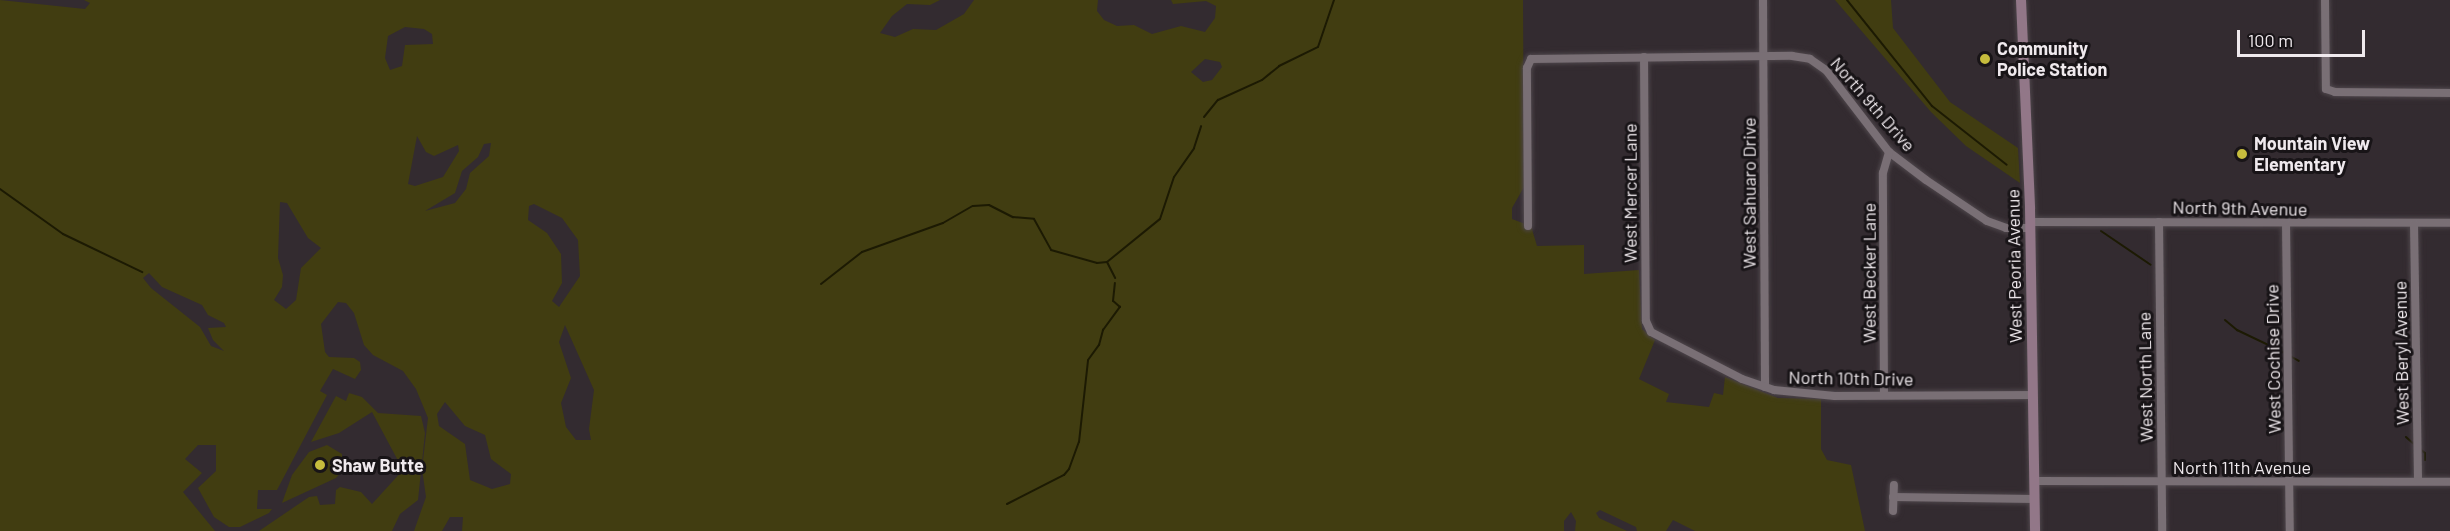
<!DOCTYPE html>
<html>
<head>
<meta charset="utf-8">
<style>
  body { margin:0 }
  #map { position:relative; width:2450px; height:531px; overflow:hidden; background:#332b30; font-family:Barlow,sans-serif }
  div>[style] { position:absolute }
  .green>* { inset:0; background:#413d11 }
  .stream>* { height:2px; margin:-1px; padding:0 1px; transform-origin:1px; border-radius:1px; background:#1c1a03 }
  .roads { filter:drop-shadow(0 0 2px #4e464b) drop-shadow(0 0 2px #4e464b) }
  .street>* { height:8px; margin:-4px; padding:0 4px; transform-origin:4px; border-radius:4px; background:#796f75 }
  .secondary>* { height:10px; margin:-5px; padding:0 5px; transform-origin:5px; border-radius:5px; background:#927788 }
  .dots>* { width:16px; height:16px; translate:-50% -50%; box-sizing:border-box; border:3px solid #181417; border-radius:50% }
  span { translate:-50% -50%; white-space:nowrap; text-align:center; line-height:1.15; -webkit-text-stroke:6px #181417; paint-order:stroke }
  .poi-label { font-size:18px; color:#efe9ed; font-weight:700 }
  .left { translate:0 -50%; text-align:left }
  .street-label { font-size:18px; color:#efe9ed }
  .scale { position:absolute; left:2237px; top:30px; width:128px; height:27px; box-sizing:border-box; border:3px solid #efe9ed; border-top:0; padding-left:8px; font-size:18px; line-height:21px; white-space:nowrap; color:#efe9ed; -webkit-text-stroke:4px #181417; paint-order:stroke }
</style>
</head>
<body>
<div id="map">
  <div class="green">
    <div style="clip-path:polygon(evenodd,0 0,85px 9px,90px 3px,84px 0,940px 0,930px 5px,907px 4px,892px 16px,880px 33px,895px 37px,913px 29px,936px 30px,964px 14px,974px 0,1098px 0,1097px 11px,1104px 20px,1117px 26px,1134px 25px,1152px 34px,1181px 26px,1205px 32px,1215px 18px,1216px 6px,1206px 1px,1173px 4px,1171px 0,1523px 0,1524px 187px,1512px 208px,1512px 219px,1531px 226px,1537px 246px,1584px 245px,1584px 274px,1639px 270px,1642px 329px,1655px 340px,1639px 379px,1669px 394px,1666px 402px,1709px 407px,1714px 393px,1723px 395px,1725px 377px,1778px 398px,1821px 399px,1821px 449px,1827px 460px,1851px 465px,1865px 531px,1695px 531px,1673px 520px,1666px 531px,1637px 531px,1636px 527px,1600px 510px,1596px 513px,1599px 518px,1627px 531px,1575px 531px,1576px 521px,1571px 512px,1564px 521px,1564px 531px,462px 531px,463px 517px,450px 517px,442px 531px,414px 531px,426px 497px,422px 469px,428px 418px,416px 389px,403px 371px,373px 355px,364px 345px,354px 313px,346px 303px,338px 302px,321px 324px,325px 352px,329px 357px,354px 358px,360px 362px,361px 370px,355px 379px,333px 369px,320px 391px,327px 395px,277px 490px,258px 490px,257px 509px,272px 509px,269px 513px,240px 527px,229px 527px,214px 517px,198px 488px,216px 471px,216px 445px,198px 445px,185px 459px,202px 473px,183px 492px,215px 531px,0 531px,0 0,405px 27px,424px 29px,432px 34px,433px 44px,405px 45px,402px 66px,390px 70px,385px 58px,388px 36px,405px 27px,0 0,1205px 59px,1220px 62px,1222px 67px,1212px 80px,1203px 82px,1191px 72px,1205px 59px,0 0,417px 136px,426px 152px,434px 156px,458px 145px,459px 151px,443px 177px,415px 186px,408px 184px,417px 136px,0 0,491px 143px,489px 156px,470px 173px,466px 189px,455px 203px,425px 211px,455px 193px,462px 171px,478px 157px,484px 144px,491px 143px,0 0,280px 202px,287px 203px,308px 238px,321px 248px,301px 268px,296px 300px,286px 309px,274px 300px,282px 287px,283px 275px,278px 258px,280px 202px,0 0,534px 204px,562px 218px,578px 240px,580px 276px,559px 307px,552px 301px,562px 283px,561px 254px,547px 233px,528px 220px,529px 206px,534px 204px,0 0,149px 273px,162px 287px,202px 305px,208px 315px,224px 323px,226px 327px,208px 328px,213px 340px,224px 351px,211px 346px,200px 327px,151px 288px,143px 278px,149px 273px,0 0,565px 325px,594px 390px,589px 429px,591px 440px,576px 440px,566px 427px,561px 403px,571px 378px,559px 342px,565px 325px,0 0,445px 402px,465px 426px,485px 435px,491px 459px,511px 474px,510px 484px,492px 489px,470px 480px,465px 444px,439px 426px,437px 414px,445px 402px)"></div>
    <div style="clip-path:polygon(1835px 0,1891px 0,1893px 28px,1950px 102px,2018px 148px,2020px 183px,1966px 146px,1931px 112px)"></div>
    <div style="clip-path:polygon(349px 393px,362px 397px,378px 413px,421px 416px,425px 433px,418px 500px,400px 514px,392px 531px,259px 531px,309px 497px,317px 496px,320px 505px,335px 504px,336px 490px,340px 487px,361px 492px,372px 504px,403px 470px,372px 412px,339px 433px,311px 442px,336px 396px,346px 401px)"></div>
    <div style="clip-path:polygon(327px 445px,342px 454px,342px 471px,336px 478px,282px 503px,292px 475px,309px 452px)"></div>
  </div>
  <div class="stream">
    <div style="left:1847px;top:0;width:136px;rotate:51.3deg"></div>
    <div style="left:1932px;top:106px;width:95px;rotate:38.2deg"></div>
    <div style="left:1204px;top:117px;width:22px;rotate:-51deg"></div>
    <div style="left:1218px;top:100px;width:48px;rotate:-24.4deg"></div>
    <div style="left:1262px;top:80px;width:22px;rotate:-39deg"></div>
    <div style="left:1279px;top:66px;width:43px;rotate:-26deg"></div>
    <div style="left:1318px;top:47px;width:50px;rotate:-71.2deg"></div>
    <div style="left:0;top:189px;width:77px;rotate:35.5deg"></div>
    <div style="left:63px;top:234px;width:88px;rotate:25.7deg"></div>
    <div style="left:2101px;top:231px;width:60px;rotate:34.2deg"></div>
    <div style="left:1107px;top:262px;width:18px;rotate:63deg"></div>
    <div style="left:821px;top:284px;width:52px;rotate:-38deg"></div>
    <div style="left:862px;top:252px;width:86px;rotate:-19.7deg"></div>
    <div style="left:943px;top:223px;width:34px;rotate:-30deg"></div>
    <div style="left:973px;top:206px;width:16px;rotate:-4deg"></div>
    <div style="left:989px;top:205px;width:27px;rotate:27deg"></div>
    <div style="left:1013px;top:217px;width:21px;rotate:5deg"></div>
    <div style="left:1034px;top:219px;width:35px;rotate:61deg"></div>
    <div style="left:1051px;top:250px;width:48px;rotate:15.8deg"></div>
    <div style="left:1097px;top:263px;width:10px;rotate:-6deg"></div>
    <div style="left:1107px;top:262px;width:68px;rotate:-39.1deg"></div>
    <div style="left:1160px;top:219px;width:44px;rotate:-71.6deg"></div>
    <div style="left:1174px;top:177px;width:35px;rotate:-55deg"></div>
    <div style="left:1194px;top:148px;width:23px;rotate:-72deg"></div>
    <div style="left:2225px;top:320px;width:16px;rotate:40deg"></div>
    <div style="left:2237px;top:330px;width:53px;rotate:25.6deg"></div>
    <div style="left:2290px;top:356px;width:10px;rotate:29deg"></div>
    <div style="left:2406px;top:437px;width:12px;rotate:42deg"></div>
    <div style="left:2420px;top:449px;width:6px;rotate:39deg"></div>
    <div style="left:2425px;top:453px;width:7px;rotate:90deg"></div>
    <div style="left:1007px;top:504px;width:64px;rotate:-27deg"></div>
    <div style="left:1064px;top:475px;width:8px;rotate:-50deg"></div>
    <div style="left:1069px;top:469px;width:29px;rotate:-70deg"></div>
    <div style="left:1079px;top:442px;width:82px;rotate:-83.7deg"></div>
    <div style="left:1088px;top:360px;width:19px;rotate:-54deg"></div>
    <div style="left:1099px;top:345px;width:16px;rotate:-75deg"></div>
    <div style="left:1103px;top:330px;width:29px;rotate:-54deg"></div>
    <div style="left:1120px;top:307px;width:9px;rotate:-139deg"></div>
    <div style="left:1113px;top:301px;width:18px;rotate:-84deg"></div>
  </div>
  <div class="roads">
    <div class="street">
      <div style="left:1763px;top:0;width:387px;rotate:89.7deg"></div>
      <div style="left:2325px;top:0;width:89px;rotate:89.4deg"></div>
      <div style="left:2326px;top:89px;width:9px;rotate:18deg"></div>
      <div style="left:2335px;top:92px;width:115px;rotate:0.5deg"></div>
      <div style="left:1644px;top:57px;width:264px;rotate:89.6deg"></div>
      <div style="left:1646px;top:321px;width:12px;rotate:66deg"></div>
      <div style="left:1651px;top:332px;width:102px;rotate:27.3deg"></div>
      <div style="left:1742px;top:379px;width:34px;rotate:19deg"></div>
      <div style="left:1774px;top:390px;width:61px;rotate:5.6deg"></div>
      <div style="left:1835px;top:396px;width:198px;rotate:-0.3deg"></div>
      <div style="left:2030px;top:222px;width:420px;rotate:0.1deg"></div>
      <div style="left:2159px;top:222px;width:309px;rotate:89.4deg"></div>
      <div style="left:2286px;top:223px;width:308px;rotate:89.3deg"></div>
      <div style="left:2414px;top:224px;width:257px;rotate:89.1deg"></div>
      <div style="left:1528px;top:226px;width:158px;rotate:-90.4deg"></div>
      <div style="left:1527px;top:68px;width:10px;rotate:-66deg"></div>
      <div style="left:1531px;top:59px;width:261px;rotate:-0.7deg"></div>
      <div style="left:1792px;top:56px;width:18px;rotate:9deg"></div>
      <div style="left:1810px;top:59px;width:19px;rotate:35deg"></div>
      <div style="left:1826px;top:70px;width:103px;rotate:52.5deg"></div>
      <div style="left:1889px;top:152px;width:46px;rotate:37.1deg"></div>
      <div style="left:1926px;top:180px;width:73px;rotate:33.9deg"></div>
      <div style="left:1987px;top:221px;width:20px;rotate:20deg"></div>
      <div style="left:2006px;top:228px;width:24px"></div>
      <div style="left:1884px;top:395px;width:222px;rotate:-90.3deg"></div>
      <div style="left:1883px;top:173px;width:22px;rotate:-74deg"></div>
      <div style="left:2034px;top:481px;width:416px;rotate:0.1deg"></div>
      <div style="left:1893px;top:497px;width:141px;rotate:0.8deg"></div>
      <div style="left:1893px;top:511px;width:26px;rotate:-88deg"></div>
    </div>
    <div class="secondary">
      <div style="left:2021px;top:0;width:209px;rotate:87.5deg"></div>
      <div style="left:2030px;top:209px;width:322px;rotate:89.1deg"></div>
    </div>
  </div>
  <div class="dots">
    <div style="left:1985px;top:59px;background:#c6bc3d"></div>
    <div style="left:2242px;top:154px;background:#c6bc3d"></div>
    <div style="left:320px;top:465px;background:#c6bc3d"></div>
  </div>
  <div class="poi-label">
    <span class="left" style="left:1997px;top:59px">Community<br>Police Station</span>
    <span class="left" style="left:2254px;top:154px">Mountain View<br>Elementary</span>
    <span class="left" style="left:332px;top:465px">Shaw Butte</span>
  </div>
  <div class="street-label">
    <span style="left:1873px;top:104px;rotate:49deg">North 9th Drive</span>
    <span style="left:1630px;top:193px;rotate:-90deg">West Mercer Lane</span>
    <span style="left:1749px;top:193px;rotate:-90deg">West Sahuaro Drive</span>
    <span style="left:2240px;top:208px;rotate:1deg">North 9th Avenue</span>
    <span style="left:2014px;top:266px;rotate:-91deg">West Peoria Avenue</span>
    <span style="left:1869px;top:273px;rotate:-90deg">West Becker Lane</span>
    <span style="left:2401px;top:353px;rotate:-91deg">West Beryl Avenue</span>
    <span style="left:2273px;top:359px;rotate:-91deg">West Cochise Drive</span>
    <span style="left:2145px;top:377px;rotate:-91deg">West North Lane</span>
    <span style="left:1851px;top:378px;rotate:1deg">North 10th Drive</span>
    <span style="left:2242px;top:467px">North 11th Avenue</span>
  </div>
  <div class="scale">100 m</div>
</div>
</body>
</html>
